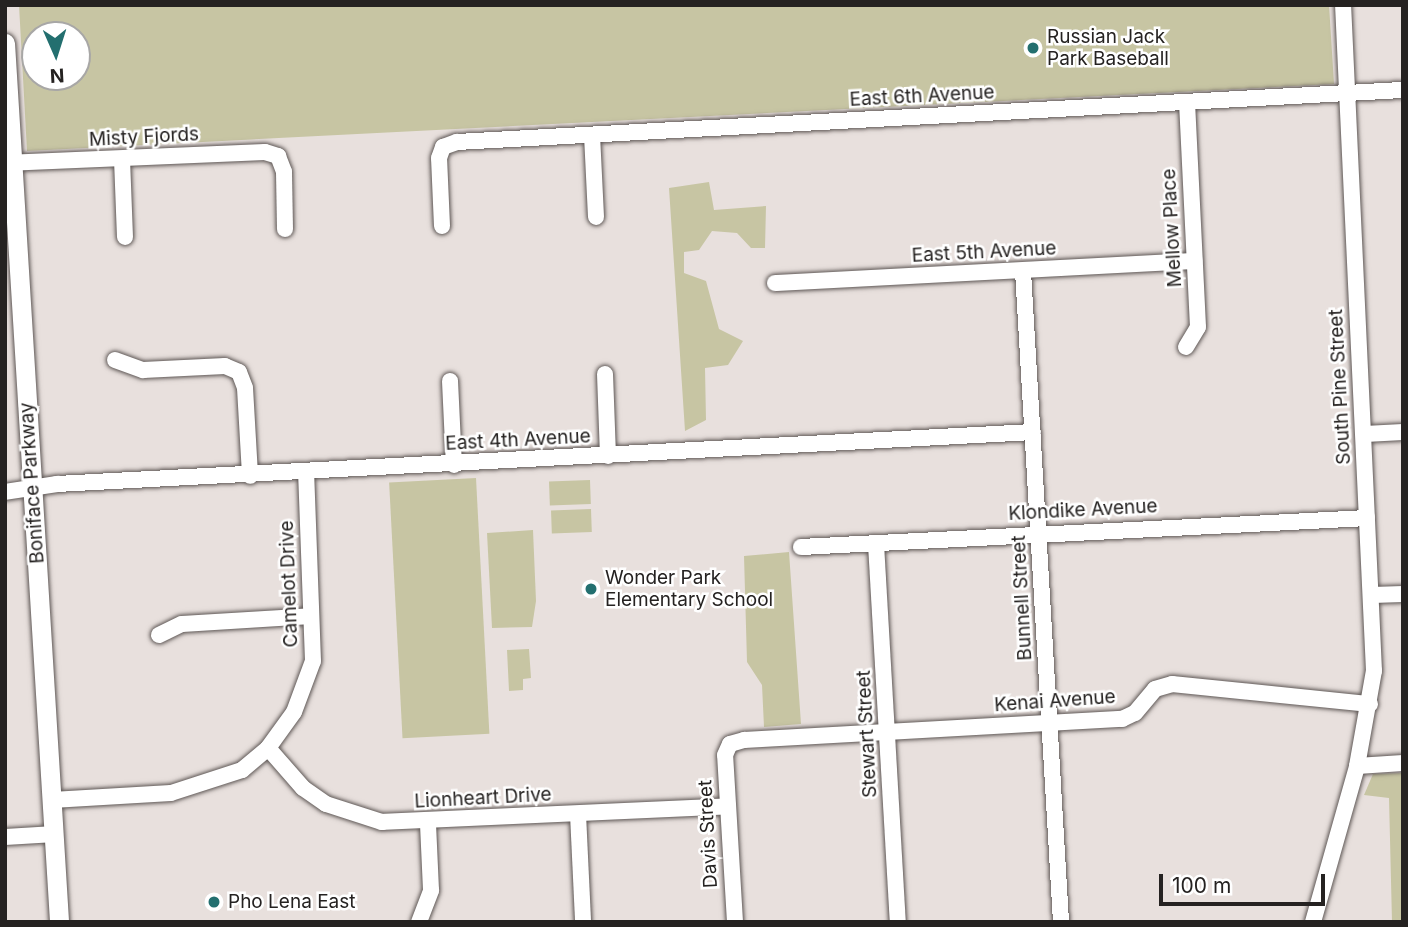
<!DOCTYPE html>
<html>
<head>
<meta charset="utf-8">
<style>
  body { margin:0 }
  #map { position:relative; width:1408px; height:927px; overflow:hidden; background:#e8e0dd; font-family:Inter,sans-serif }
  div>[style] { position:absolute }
  .green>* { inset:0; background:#c7c5a3; transform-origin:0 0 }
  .roads { filter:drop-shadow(0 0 2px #5e5755) drop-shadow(0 0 2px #5e5755) }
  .minor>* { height:16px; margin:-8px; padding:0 8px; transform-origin:8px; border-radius:8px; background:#fff }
  .major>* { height:19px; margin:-9.5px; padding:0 9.5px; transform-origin:9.5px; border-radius:9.5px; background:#fff }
  .dots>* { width:19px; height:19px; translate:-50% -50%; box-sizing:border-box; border:4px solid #fff; border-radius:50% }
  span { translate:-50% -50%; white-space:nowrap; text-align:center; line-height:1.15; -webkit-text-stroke:5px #fff; paint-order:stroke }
  .poi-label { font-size:19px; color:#252221 }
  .left { translate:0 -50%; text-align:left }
  .street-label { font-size:19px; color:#252221 }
  .frame { position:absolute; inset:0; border:7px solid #252221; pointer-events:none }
  .north { position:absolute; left:21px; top:21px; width:70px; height:70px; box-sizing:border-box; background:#fff; border:2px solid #a8a7a6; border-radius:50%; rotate:177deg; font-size:19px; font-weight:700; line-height:28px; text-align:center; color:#252221 }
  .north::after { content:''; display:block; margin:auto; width:24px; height:32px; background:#236f6f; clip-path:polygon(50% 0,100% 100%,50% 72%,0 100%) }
  .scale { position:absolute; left:1159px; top:874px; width:166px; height:32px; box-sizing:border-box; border:4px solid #252221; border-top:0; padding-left:9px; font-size:21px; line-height:24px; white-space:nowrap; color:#252221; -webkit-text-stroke:5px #fff; paint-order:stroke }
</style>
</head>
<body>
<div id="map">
  <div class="green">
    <div style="clip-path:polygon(evenodd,19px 5px,1329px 5px,1334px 84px,27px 151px,19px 5px,77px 35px,77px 77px,35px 77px,35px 35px,77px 35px)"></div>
    <div style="clip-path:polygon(709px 182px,714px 210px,766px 206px,765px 248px,751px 248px,737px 233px,712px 231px,699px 250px,684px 252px,684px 273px,706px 281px,719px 329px,743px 341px,728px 365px,705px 368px,706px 420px,685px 431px,669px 188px)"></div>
    <div style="left:476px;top:478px;width:256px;height:87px;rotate:87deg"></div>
    <div style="left:590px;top:480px;width:24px;height:41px;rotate:88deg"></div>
    <div style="left:591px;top:509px;width:23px;height:40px;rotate:88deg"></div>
    <div style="clip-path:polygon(533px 530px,536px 601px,532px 627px,492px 628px,487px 533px)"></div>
    <div style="clip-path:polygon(789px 552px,801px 724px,764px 727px,762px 685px,747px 662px,744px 556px)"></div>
    <div style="clip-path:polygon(529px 649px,531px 678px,523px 679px,523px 690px,509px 691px,507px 650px)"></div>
    <div style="clip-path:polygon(1403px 773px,1403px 922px,1392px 922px,1389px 798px,1364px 795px,1373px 774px)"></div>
  </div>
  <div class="roads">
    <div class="minor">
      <div style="left:592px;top:135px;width:82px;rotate:87.2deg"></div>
      <div style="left:122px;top:159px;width:78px;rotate:87.8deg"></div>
      <div style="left:5px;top:163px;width:260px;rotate:-2.4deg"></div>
      <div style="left:265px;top:152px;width:14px;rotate:17deg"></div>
      <div style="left:278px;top:156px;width:17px;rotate:69deg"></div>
      <div style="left:284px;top:172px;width:57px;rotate:89deg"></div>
      <div style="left:442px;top:226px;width:68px;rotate:-92.5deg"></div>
      <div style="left:439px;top:158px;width:12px;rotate:-70deg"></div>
      <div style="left:443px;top:147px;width:15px;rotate:-20deg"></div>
      <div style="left:457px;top:142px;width:947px;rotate:-3.15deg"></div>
      <div style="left:1023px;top:271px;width:652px;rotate:86.66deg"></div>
      <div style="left:775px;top:283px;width:420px;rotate:-3deg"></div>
      <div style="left:1186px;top:347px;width:23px;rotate:-59deg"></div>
      <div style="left:1198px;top:327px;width:224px;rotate:-92.8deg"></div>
      <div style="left:115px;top:360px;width:30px;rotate:20deg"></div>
      <div style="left:143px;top:370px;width:82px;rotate:-2.8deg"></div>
      <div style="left:225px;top:366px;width:15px;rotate:23deg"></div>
      <div style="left:239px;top:372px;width:17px;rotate:69deg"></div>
      <div style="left:245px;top:388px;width:88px;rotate:86.7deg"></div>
      <div style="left:605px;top:374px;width:82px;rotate:87.9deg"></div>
      <div style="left:450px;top:381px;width:84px;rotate:87.3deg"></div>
      <div style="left:1365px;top:434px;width:38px;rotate:-3deg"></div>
      <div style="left:5px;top:492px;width:53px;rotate:-8.7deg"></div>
      <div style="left:57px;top:484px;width:977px;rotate:-3.05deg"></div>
      <div style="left:876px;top:544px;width:379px;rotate:86.7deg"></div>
      <div style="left:801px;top:547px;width:567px;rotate:-2.93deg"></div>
      <div style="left:1372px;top:595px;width:31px;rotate:-2deg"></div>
      <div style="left:159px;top:635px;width:25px;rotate:-26deg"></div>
      <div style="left:182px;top:624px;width:129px;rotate:-3.5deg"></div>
      <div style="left:268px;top:748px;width:53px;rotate:48.8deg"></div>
      <div style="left:303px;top:788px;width:28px;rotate:35deg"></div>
      <div style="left:326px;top:804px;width:59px;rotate:17.8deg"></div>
      <div style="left:382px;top:822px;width:346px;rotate:-2.6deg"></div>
      <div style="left:1357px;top:766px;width:46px;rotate:-3.7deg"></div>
      <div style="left:52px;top:800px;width:119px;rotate:-3.4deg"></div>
      <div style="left:171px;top:793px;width:75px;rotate:-17.9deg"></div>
      <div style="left:242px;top:770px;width:34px;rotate:-40deg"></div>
      <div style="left:268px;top:748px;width:44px;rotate:-54.2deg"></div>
      <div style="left:294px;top:712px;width:54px;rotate:-69.6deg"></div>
      <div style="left:313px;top:661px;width:188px;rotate:-92.1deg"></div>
      <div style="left:578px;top:814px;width:108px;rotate:87.3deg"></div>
      <div style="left:5px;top:837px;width:50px;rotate:-3.4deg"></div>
      <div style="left:419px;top:922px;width:34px;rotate:-69deg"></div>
      <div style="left:431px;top:890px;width:67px;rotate:-92.6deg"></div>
      <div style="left:735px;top:922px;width:167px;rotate:-93.4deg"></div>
      <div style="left:725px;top:755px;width:12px;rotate:-66deg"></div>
      <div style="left:730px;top:744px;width:15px;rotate:-16deg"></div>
      <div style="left:744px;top:740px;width:379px;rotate:-3.2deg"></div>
      <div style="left:1122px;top:719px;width:14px;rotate:-25deg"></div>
      <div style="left:1135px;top:713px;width:31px;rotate:-50deg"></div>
      <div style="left:1155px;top:689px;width:18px;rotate:-16deg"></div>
      <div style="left:1172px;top:684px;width:199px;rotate:5.8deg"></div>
      <div style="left:1313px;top:922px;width:162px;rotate:-74.2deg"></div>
      <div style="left:1357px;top:766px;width:97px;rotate:-79.9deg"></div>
      <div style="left:1374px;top:671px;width:667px;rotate:-92.66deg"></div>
    </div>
    <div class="major">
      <div style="left:5px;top:43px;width:881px;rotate:86.48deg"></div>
    </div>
  </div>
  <div class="dots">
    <div style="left:1033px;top:48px;background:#236f6f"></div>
    <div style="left:591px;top:589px;background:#236f6f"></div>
    <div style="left:214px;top:902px;background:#236f6f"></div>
  </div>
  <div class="poi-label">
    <span class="left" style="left:1047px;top:48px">Russian Jack<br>Park Baseball</span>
    <span class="left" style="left:605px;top:589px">Wonder Park<br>Elementary School</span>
    <span class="left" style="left:228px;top:902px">Pho Lena East</span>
  </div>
  <div class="street-label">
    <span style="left:922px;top:96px;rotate:-3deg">East 6th Avenue</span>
    <span style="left:144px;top:137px;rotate:-3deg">Misty Fjords</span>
    <span style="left:1172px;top:228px;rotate:-93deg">Mellow Place</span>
    <span style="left:984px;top:252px;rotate:-3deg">East 5th Avenue</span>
    <span style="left:1340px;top:387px;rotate:-93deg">South Pine Street</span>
    <span style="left:518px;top:440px;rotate:-3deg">East 4th Avenue</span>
    <span style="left:32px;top:483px;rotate:-94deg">Boniface Parkway</span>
    <span style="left:1083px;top:510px;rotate:-3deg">Klondike Avenue</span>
    <span style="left:289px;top:584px;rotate:-92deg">Camelot Drive</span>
    <span style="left:1022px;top:598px;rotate:-93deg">Bunnell Street</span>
    <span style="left:1055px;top:701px;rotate:-4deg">Kenai Avenue</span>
    <span style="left:867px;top:734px;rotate:-93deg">Stewart Street</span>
    <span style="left:483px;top:798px;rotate:-3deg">Lionheart Drive</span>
    <span style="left:708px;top:834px;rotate:-93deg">Davis Street</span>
  </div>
  <div class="frame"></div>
  <div class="north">N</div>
  <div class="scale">100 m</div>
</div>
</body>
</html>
